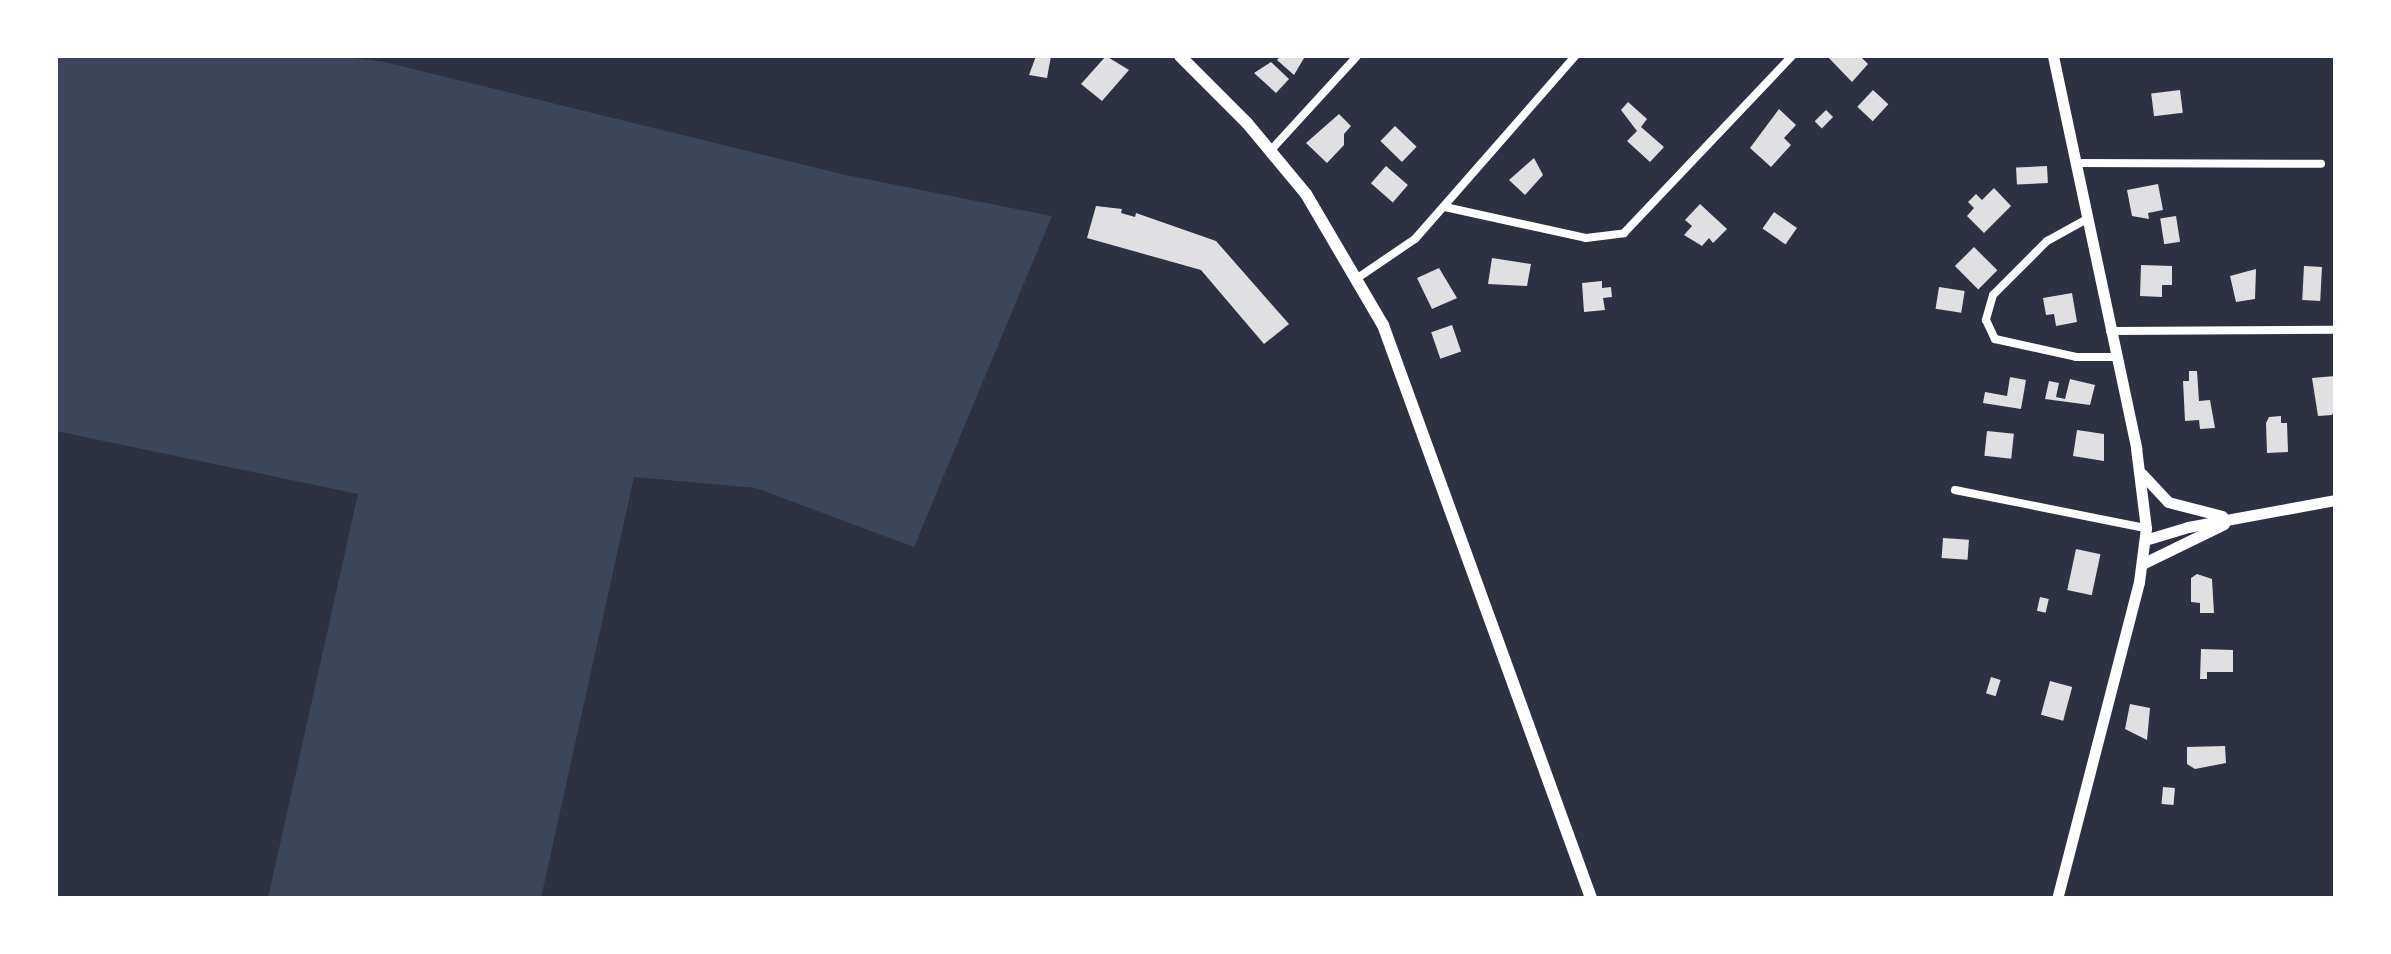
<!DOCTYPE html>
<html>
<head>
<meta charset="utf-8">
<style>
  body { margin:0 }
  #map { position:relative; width:2391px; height:954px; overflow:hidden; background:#2d3142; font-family:Bitter,serif }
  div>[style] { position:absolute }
  .green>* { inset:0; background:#3c4559 }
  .building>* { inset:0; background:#e0e0e3; transform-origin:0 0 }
  .minor>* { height:8px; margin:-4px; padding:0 4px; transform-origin:4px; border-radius:4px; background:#fff }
  .tertiary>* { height:11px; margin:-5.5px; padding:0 5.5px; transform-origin:5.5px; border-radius:5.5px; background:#fff }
  .secondary>* { height:12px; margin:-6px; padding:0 6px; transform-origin:6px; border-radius:6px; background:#fff }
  span { translate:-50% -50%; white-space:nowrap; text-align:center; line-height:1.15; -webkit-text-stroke:8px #fff; paint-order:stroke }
  .frame { position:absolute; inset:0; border:58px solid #fff; pointer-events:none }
</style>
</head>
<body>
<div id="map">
  <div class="green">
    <div style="clip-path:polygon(56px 56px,336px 56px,385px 62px,846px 175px,1052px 216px,914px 547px,756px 488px,634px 477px,541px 898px,268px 898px,358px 494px,56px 431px)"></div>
  </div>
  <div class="building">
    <div style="clip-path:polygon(1036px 56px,1051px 56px,1047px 78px,1029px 75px)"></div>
    <div style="clip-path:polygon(1106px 56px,1129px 70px,1102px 101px,1081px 84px)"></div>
    <div style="clip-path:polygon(1281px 56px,1302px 56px,1304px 58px,1294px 75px,1277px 60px)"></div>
    <div style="clip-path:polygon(1827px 56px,1860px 56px,1868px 64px,1852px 82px)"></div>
    <div style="clip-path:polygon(1271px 62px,1289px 79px,1276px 93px,1254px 73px)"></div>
    <div style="left:1873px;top:90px;width:21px;height:23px;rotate:43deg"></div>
    <div style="left:2180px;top:90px;width:23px;height:29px;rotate:83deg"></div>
    <div style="clip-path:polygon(1628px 102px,1647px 119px,1641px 127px,1664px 147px,1650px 162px,1627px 141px,1637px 131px,1621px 110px)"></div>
    <div style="clip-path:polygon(1779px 109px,1796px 125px,1784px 138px,1791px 145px,1771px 167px,1750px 148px)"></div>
    <div style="left:1826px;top:110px;width:10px;height:16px;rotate:45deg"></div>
    <div style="clip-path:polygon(1339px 114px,1351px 126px,1344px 134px,1344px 145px,1327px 163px,1306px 143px)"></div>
    <div style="left:1395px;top:126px;width:30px;height:21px;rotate:44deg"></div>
    <div style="clip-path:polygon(1534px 158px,1543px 175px,1525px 195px,1509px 180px)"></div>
    <div style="left:1386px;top:166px;width:29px;height:23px;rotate:41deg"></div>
    <div style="left:2047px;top:166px;width:17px;height:31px;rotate:87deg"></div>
    <div style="clip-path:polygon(2158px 184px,2163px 210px,2148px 213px,2149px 219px,2132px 216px,2127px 190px)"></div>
    <div style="clip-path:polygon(1994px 188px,2011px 206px,1984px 233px,1967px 216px,1974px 208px,1968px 202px,1976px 194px,1982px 200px)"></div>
    <div style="clip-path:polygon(1700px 204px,1727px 229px,1713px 243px,1709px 238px,1702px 246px,1684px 235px,1692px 226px,1685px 220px)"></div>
    <div style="clip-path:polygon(1096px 206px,1122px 209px,1121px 213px,1135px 217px,1136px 213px,1216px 241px,1289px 324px,1264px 344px,1201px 270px,1087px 238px)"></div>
    <div style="left:1774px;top:212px;width:28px;height:20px;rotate:35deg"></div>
    <div style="left:2176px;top:216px;width:26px;height:16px;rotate:81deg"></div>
    <div style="left:1974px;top:247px;width:33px;height:27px;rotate:45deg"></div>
    <div style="clip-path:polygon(1492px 258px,1531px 264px,1527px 286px,1488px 284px)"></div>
    <div style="clip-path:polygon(2141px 265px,2172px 266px,2172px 285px,2162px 285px,2162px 297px,2140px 296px)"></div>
    <div style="left:2304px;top:266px;width:18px;height:34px;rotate:3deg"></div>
    <div style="clip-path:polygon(1439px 268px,1457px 298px,1432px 309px,1417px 278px)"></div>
    <div style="clip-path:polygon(2256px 269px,2255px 299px,2236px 302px,2230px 276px)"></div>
    <div style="clip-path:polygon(1602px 281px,1602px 288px,1611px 287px,1612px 297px,1603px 298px,1605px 310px,1584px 312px,1582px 283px)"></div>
    <div style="left:1939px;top:287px;width:26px;height:22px;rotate:9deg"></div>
    <div style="clip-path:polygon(2072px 293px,2077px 322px,2056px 326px,2054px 314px,2046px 315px,2043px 298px)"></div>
    <div style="left:1452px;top:325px;width:28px;height:22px;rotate:71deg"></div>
    <div style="clip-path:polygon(2189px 371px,2197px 371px,2199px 401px,2210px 400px,2215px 428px,2200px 429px,2199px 420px,2185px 421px,2183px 381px,2189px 381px)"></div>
    <div style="clip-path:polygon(2335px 376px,2335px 408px,2332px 415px,2318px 416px,2312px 378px)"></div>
    <div style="clip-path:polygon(2010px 377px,2026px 380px,2021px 409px,1983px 403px,1985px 392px,2007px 396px)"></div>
    <div style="clip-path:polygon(2070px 379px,2095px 385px,2090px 405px,2045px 399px,2049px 381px,2059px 383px,2056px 397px,2065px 399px)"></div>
    <div style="clip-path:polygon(2281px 416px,2281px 423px,2287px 423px,2288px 452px,2267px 453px,2266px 423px,2269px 417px)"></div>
    <div style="clip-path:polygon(2077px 430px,2104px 434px,2104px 461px,2073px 456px)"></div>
    <div style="left:1987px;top:431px;width:27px;height:25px;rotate:6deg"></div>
    <div style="left:1943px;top:538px;width:26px;height:20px;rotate:4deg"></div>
    <div style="left:2076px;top:549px;width:25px;height:42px;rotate:12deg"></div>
    <div style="clip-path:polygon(2197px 574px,2212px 579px,2214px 613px,2200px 613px,2200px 603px,2191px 602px,2191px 578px)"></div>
    <div style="left:2040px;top:597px;width:9px;height:14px;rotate:13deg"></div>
    <div style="clip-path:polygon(2201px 649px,2233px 650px,2233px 672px,2207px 672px,2207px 679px,2200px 679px)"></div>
    <div style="left:1991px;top:677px;width:10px;height:17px;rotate:17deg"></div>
    <div style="left:2050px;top:681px;width:23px;height:35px;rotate:15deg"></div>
    <div style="clip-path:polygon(2130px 704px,2150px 708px,2147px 740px,2125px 729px)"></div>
    <div style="clip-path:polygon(2225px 746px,2226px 763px,2195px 769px,2187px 764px,2187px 747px)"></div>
    <div style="left:2163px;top:787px;width:12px;height:17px;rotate:5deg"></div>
  </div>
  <div class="minor">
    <div style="left:1271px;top:150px;width:127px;rotate:-47.5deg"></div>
    <div style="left:2076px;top:163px;width:245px;rotate:0.2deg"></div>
    <div style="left:1445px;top:207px;width:144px;rotate:12.4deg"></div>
    <div style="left:1586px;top:238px;width:38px;rotate:-7deg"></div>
    <div style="left:1624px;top:233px;width:244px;rotate:-46.5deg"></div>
    <div style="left:2087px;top:219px;width:46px;rotate:151.2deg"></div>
    <div style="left:2047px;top:241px;width:76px;rotate:135deg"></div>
    <div style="left:1993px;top:295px;width:26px;rotate:106deg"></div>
    <div style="left:1986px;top:320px;width:21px;rotate:65deg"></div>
    <div style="left:1995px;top:339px;width:83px;rotate:12.5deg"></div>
    <div style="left:2076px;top:357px;width:40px"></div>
    <div style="left:1359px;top:277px;width:68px;rotate:-34.2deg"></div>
    <div style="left:1415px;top:239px;width:243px;rotate:-48.8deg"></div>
    <div style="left:2110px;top:331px;width:225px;rotate:-0.3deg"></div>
    <div style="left:1955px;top:490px;width:195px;rotate:11.3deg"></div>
  </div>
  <div class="tertiary">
    <div style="left:2053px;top:56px;width:401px;rotate:78deg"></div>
    <div style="left:2136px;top:448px;width:81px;rotate:82.9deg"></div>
    <div style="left:2146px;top:528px;width:54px;rotate:97.4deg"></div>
    <div style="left:2139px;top:582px;width:326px;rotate:104.5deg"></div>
    <div style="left:2142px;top:474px;width:38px;rotate:47deg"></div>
    <div style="left:2168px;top:502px;width:56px;rotate:14.5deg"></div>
    <div style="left:2145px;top:540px;width:45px;rotate:-16.8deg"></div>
    <div style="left:2188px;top:527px;width:149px;rotate:-10.4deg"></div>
    <div style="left:2144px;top:563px;width:89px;rotate:-26deg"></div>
  </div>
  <div class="secondary">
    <div style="left:1180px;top:56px;width:95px;rotate:45deg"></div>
    <div style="left:1247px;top:123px;width:92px;rotate:50.3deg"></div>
    <div style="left:1306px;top:194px;width:152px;rotate:59.6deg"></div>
    <div style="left:1383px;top:325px;width:610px;rotate:70.05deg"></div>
  </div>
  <div class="frame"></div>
</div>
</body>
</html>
